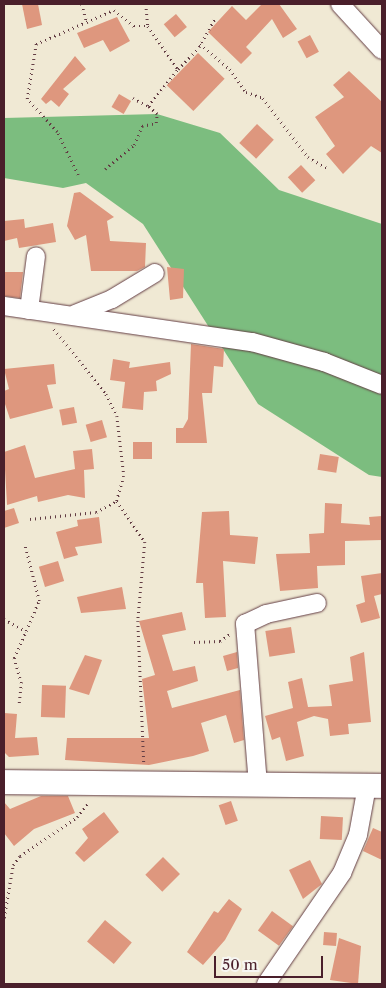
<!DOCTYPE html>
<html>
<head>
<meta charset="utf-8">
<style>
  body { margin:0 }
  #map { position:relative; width:386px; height:988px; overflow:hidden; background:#f0e9d4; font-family:"Libre Caslon Text",serif }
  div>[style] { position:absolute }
  .forest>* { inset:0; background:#7cbd7f }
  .building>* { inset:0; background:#de977e; transform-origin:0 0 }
  .path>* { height:2.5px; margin-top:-1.25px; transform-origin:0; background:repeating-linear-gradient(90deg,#633d44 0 1px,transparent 0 5px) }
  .roads { filter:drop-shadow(0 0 1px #633d44) drop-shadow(0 0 1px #633d44) }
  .street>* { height:18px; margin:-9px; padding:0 9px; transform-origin:9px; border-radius:9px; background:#fff }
  .secondary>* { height:24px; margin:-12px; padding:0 12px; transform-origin:12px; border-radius:12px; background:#fff }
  span { translate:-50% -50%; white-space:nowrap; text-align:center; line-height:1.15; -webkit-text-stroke:5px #f6f6f2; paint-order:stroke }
  .frame { position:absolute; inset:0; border:5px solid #4a1f2b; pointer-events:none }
  .scale { position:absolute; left:214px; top:956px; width:109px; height:22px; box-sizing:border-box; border:2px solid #4a1f2b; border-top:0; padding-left:6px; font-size:15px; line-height:18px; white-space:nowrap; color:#4a1f2b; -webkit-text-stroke:4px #f6f6f2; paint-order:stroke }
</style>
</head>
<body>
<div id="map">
  <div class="forest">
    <div style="clip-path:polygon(157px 114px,220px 133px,279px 190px,382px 224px,382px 477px,369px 475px,258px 404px,143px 224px,86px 183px,63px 188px,4px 178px,4px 118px)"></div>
  </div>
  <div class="building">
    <div style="clip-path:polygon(22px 4px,38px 4px,42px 25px,27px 29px)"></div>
    <div style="clip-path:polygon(262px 4px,279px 4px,297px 29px,283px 38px,272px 19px,246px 47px,252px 53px,241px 64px,208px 32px,232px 6px,246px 20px)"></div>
    <div style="left:176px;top:14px;width:17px;height:16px;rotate:50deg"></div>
    <div style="clip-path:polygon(117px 17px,130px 41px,110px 52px,103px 40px,84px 48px,77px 33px)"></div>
    <div style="left:310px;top:35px;width:19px;height:14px;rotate:62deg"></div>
    <div style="left:198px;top:53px;width:37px;height:45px;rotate:44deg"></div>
    <div style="clip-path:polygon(75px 56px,86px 69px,63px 89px,69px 94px,59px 107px,51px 100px,46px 104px,41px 99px)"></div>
    <div style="clip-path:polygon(349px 71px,382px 102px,382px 153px,371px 146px,343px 174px,326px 154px,335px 146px,315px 117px,344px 97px,333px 85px)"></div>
    <div style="left:119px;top:94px;width:14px;height:15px;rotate:30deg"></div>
    <div style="left:257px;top:124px;width:23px;height:26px;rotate:43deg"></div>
    <div style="left:301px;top:165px;width:21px;height:18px;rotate:47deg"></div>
    <div style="clip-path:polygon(80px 192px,114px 217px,107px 221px,110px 241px,146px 243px,145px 267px,137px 271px,91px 271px,86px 235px,75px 240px,67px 226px,74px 193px)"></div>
    <div style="clip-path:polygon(24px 219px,25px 228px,53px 223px,56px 242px,19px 248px,17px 238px,4px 241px,4px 221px)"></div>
    <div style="clip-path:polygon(167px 267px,184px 269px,183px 298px,170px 300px)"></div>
    <div style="clip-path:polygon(4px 272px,23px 272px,20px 298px,4px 296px)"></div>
    <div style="clip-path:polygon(191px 344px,224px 349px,223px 367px,214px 366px,212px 393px,202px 393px,207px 443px,176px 443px,176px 428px,183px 428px,188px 419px)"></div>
    <div style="clip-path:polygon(113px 359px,130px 362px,129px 368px,170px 362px,171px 374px,156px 381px,157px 391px,144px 392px,143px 410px,122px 408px,125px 382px,110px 380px)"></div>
    <div style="clip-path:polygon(54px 364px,56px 384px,47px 385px,53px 408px,10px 419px,4px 401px,4px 391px,9px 389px,4px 369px)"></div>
    <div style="left:74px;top:407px;width:16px;height:15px;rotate:79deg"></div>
    <div style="left:102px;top:420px;width:18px;height:17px;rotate:74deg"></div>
    <div style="left:133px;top:442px;width:19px;height:17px"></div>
    <div style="clip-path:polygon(25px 445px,35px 478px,75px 469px,73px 451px,92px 449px,94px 469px,84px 470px,85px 498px,68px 495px,38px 502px,37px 496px,7px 505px,4px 452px)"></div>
    <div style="left:320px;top:454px;width:19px;height:16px;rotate:9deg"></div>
    <div style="clip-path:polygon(325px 503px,342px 504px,341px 523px,370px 525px,369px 517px,382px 516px,382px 540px,345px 541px,345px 565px,317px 566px,318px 588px,280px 591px,276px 554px,310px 553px,309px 534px,324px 533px)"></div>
    <div style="clip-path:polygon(14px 508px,19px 523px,4px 528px,4px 511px)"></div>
    <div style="clip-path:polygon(229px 511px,230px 535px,258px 537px,255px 564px,223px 561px,226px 617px,205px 618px,203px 583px,196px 583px,202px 512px)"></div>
    <div style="clip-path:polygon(99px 517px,102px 543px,75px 547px,78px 555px,64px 559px,56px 532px,78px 526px,77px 520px)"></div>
    <div style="left:58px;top:561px;width:21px;height:20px;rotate:73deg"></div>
    <div style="clip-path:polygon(382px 573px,382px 594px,374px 596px,380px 618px,361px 623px,356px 605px,365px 602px,361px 576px)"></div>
    <div style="clip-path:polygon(122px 587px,126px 609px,81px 613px,77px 597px)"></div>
    <div style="clip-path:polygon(182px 612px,186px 630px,162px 635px,173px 671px,195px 666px,198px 681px,167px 691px,172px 708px,240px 690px,244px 740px,234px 743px,226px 715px,201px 723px,209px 751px,193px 756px,149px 765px,65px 760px,67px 738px,149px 738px,142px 679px,155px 675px,139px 621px)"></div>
    <div style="left:291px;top:627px;width:26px;height:26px;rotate:81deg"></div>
    <div style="clip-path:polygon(237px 652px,238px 668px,227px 671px,223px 656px)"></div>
    <div style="clip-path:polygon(364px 652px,371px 722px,348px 724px,349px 734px,330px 736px,328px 719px,314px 716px,297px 722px,304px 756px,286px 761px,280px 737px,272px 740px,265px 716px,293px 708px,288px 682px,302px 678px,308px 707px,332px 706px,329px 685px,353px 681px,350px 657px)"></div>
    <div style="clip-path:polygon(85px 655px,102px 660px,89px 695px,69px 689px)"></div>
    <div style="left:42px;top:685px;width:24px;height:32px;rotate:2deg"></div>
    <div style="clip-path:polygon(4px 713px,17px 714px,15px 738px,37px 737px,39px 755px,9px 757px,4px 752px)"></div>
    <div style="clip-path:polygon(41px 796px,68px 796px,75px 813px,34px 829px,14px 846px,4px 833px,4px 802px,10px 809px)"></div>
    <div style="left:231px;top:801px;width:21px;height:13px;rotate:71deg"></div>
    <div style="clip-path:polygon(104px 812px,119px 832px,84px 862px,75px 853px,88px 838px,82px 829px)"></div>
    <div style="left:321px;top:816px;width:22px;height:23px;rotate:3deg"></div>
    <div style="clip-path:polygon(373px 828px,382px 832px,382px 860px,363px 851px)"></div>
    <div style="left:163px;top:857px;width:24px;height:25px;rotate:45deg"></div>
    <div style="clip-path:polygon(310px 860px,322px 884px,303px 899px,289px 870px)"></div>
    <div style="clip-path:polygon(229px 899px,242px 909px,225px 940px,203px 965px,187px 952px,214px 911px,218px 913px)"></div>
    <div style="left:272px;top:911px;width:26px;height:24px;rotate:36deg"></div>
    <div style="left:105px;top:920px;width:35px;height:28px;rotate:40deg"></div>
    <div style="left:324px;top:932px;width:13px;height:13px;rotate:4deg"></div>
    <div style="clip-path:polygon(339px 938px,361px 946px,358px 984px,330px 980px)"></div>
  </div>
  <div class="path">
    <div style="left:82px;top:4px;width:20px;rotate:75deg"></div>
    <div style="left:146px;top:4px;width:22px;rotate:85deg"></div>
    <div style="left:148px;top:26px;width:52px;rotate:55.1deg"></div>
    <div style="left:178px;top:69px;width:30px;rotate:-46deg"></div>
    <div style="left:199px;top:47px;width:33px;rotate:-61deg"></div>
    <div style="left:200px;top:44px;width:39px;rotate:40deg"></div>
    <div style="left:230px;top:69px;width:28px;rotate:55deg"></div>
    <div style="left:246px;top:92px;width:18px;rotate:19deg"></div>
    <div style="left:263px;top:98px;width:74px;rotate:52.7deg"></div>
    <div style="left:308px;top:157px;width:24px;rotate:30deg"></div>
    <div style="left:133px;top:98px;width:17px;rotate:28deg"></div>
    <div style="left:148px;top:106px;width:48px;rotate:-51deg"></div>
    <div style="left:105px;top:169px;width:38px;rotate:-40deg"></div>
    <div style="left:134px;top:145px;width:21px;rotate:-67deg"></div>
    <div style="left:142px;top:126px;width:14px;rotate:-12deg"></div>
    <div style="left:156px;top:123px;width:9px;rotate:-84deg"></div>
    <div style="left:157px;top:114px;width:12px;rotate:-138deg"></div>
    <div style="left:78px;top:175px;width:48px;rotate:-116deg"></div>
    <div style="left:57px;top:132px;width:45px;rotate:-132.3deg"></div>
    <div style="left:27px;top:99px;width:56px;rotate:-80.7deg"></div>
    <div style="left:36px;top:44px;width:85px;rotate:-23.6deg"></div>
    <div style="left:114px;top:10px;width:26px;rotate:39deg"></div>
    <div style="left:134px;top:26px;width:14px"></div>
    <div style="left:54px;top:329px;width:83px;rotate:51.3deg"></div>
    <div style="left:106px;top:394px;width:25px;rotate:63deg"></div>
    <div style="left:117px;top:416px;width:60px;rotate:83.3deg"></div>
    <div style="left:124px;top:476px;width:26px;rotate:106deg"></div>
    <div style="left:117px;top:501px;width:50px;rotate:55.7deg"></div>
    <div style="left:145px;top:542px;width:79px;rotate:95.1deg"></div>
    <div style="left:138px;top:621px;width:143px;rotate:87.6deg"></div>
    <div style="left:30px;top:519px;width:66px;rotate:-6.1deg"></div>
    <div style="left:96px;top:512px;width:24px;rotate:-28deg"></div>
    <div style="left:4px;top:619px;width:25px;rotate:29deg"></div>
    <div style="left:26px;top:631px;width:33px;rotate:-67deg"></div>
    <div style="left:39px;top:601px;width:57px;rotate:-104.3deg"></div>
    <div style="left:194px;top:642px;width:26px;rotate:-2deg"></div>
    <div style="left:220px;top:641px;width:14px;rotate:-36deg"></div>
    <div style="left:19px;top:703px;width:20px;rotate:-84deg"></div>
    <div style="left:21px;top:683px;width:26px;rotate:-106deg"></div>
    <div style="left:14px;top:658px;width:30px;rotate:-66deg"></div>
    <div style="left:4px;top:918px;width:54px;rotate:-80.4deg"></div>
    <div style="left:13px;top:865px;width:11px;rotate:-52deg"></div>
    <div style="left:20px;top:856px;width:69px;rotate:-34.4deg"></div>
    <div style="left:77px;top:817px;width:19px;rotate:-51deg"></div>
  </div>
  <div class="roads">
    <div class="street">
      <div style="left:340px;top:4px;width:62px;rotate:47.6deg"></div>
      <div style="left:4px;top:306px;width:251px;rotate:8.3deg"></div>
      <div style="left:252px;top:342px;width:75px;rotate:15.5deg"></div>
      <div style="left:324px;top:362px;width:62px;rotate:21.6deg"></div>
      <div style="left:29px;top:310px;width:54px;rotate:-82.6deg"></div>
      <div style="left:75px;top:314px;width:40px;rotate:-22deg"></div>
      <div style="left:112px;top:299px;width:50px;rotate:-31.2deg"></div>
      <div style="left:258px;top:785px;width:162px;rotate:-94.6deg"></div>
      <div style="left:245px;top:624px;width:23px;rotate:-25deg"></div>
      <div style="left:266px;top:614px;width:52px;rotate:-12.2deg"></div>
      <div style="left:266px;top:984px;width:135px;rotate:-55.6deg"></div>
      <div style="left:342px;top:873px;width:41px;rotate:-67.2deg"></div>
      <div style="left:358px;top:835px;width:50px;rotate:-79.6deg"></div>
    </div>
    <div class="secondary">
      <div style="left:4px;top:782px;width:378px;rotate:0.6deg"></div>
    </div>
  </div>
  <div class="frame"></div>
  <div class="scale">50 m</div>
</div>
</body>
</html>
